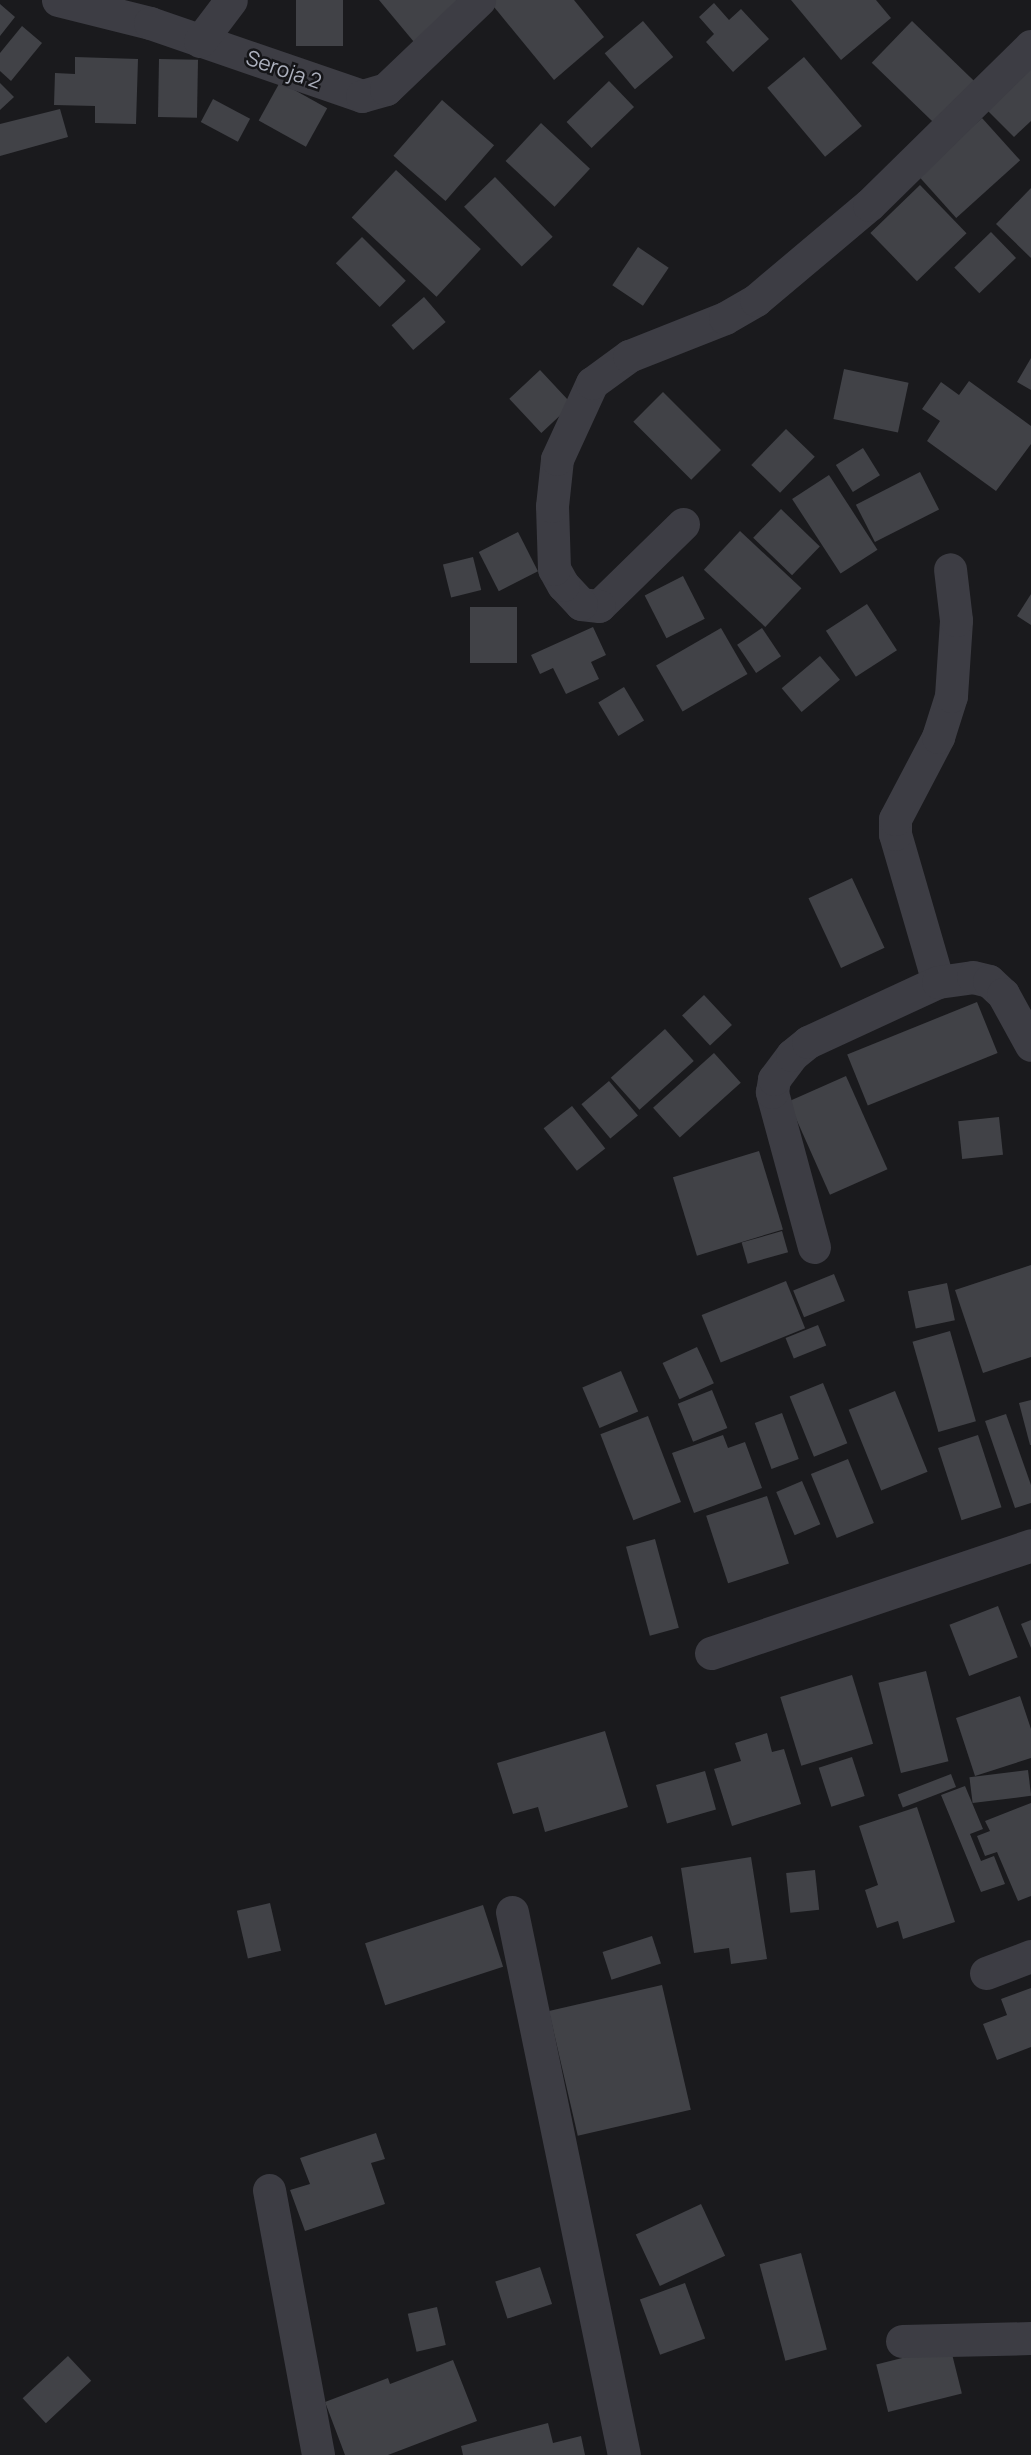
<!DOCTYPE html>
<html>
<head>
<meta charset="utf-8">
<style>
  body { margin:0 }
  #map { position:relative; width:1031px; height:2455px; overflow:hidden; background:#1a1a1d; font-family:Manrope,sans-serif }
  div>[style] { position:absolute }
  .building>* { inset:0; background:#414247; transform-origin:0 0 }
  .street>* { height:33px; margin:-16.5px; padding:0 16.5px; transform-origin:16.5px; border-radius:16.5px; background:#3d3d44 }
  span { translate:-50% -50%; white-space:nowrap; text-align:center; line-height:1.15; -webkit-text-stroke:5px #151518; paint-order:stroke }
  .street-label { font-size:21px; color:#acb0bd }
</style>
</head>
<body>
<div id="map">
  <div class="building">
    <div style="left:296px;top:0;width:47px;height:46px"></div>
    <div style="clip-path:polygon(379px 0,459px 0,414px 42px)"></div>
    <div style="clip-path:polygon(492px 0,574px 0,604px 37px,554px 80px,490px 2px)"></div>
    <div style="clip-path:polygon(791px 0,876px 0,891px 18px,841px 60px)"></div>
    <div style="clip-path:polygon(714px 3px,729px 20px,741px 9px,769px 39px,733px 72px,706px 42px,714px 34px,699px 17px)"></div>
    <div style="clip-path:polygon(0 4px,15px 17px,0 36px)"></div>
    <div style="left:643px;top:21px;width:47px;height:50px;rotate:50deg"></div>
    <div style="left:912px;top:21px;width:99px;height:58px;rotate:44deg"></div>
    <div style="clip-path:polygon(22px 26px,42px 43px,11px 81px,0 71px,0 53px)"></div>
    <div style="clip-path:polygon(75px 57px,138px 59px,136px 124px,95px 123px,95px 106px,54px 105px,55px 73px,75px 74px)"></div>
    <div style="left:804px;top:57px;width:90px;height:48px;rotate:50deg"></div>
    <div style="left:159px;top:59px;width:39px;height:58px;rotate:1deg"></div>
    <div style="clip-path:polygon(1031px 63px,1031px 121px,1014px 137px,985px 108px)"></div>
    <div style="left:609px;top:81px;width:36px;height:59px;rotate:46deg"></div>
    <div style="left:280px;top:82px;width:54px;height:44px;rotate:29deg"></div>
    <div style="clip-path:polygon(0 83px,14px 97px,0 110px)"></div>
    <div style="left:213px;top:99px;width:42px;height:26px;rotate:28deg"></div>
    <div style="left:442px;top:100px;width:69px;height:74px;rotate:41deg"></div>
    <div style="clip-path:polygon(60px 109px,68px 137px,0 156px,0 124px)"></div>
    <div style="left:982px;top:118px;width:57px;height:86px;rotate:48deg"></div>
    <div style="left:541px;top:123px;width:67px;height:52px;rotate:43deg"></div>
    <div style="left:396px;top:170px;width:116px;height:65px;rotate:43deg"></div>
    <div style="left:495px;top:177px;width:83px;height:43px;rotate:46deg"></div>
    <div style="left:920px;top:185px;width:67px;height:69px;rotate:46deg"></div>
    <div style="clip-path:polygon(1031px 188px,1031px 258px,996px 224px)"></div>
    <div style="left:991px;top:232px;width:36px;height:51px;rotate:46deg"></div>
    <div style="left:362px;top:237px;width:62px;height:37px;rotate:45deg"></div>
    <div style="left:638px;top:247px;width:37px;height:46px;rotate:34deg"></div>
    <div style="left:424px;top:297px;width:33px;height:43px;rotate:49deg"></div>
    <div style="clip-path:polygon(1031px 358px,1031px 390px,1017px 382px)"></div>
    <div style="left:844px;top:369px;width:66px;height:51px;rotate:12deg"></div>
    <div style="left:540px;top:370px;width:47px;height:42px;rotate:47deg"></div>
    <div style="clip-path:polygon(969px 381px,1031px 426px,1031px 444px,996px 491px,927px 441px,940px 421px,922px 409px,941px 382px,959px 395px)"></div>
    <div style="left:663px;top:392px;width:82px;height:42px;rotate:45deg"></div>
    <div style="left:786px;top:429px;width:40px;height:50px;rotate:44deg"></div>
    <div style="left:863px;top:448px;width:32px;height:32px;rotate:58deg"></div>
    <div style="left:920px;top:472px;width:42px;height:72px;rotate:63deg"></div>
    <div style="left:829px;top:475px;width:89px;height:44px;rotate:57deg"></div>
    <div style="left:781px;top:509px;width:54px;height:40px;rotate:44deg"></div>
    <div style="left:740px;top:531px;width:84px;height:53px;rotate:43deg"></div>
    <div style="left:518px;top:532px;width:44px;height:44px;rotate:63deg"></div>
    <div style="left:473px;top:557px;width:34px;height:31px;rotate:76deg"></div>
    <div style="left:683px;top:576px;width:48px;height:43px;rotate:63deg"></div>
    <div style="clip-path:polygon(1031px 594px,1031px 625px,1017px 616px)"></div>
    <div style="left:867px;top:604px;width:55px;height:49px;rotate:57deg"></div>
    <div style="left:470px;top:607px;width:47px;height:56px"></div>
    <div style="clip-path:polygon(593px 627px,606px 655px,591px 662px,599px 679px,566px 694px,553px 668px,540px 674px,531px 655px)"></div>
    <div style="left:721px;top:628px;width:53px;height:75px;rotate:60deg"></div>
    <div style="left:762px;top:628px;width:34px;height:30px;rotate:56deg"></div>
    <div style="left:820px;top:656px;width:31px;height:50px;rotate:50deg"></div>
    <div style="left:624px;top:687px;width:39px;height:30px;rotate:59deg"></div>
    <div style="left:852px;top:878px;width:77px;height:48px;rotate:65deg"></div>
    <div style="left:704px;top:995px;width:41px;height:30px;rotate:47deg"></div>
    <div style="left:977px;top:1002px;width:55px;height:140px;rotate:68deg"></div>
    <div style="left:665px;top:1029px;width:43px;height:73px;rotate:48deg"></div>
    <div style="left:714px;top:1053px;width:40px;height:82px;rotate:48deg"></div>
    <div style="left:846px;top:1076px;width:102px;height:63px;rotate:66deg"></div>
    <div style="left:609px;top:1081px;width:45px;height:36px;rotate:50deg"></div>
    <div style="left:572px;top:1106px;width:54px;height:36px;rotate:52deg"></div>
    <div style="left:999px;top:1117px;width:38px;height:41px;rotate:84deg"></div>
    <div style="left:759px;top:1151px;width:82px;height:90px;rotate:73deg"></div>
    <div style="left:782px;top:1231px;width:22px;height:42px;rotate:74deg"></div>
    <div style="clip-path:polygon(1031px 1265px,1031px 1357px,983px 1373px,955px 1290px)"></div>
    <div style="left:834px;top:1274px;width:29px;height:44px;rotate:68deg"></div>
    <div style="left:786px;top:1281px;width:51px;height:91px;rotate:68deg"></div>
    <div style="left:947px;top:1283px;width:38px;height:40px;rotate:78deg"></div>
    <div style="left:818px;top:1325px;width:22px;height:35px;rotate:68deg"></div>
    <div style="left:950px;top:1331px;width:94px;height:39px;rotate:74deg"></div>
    <div style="left:697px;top:1347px;width:40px;height:38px;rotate:65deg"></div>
    <div style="left:621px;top:1371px;width:44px;height:42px;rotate:67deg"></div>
    <div style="left:823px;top:1383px;width:65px;height:36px;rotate:68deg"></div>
    <div style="left:712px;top:1390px;width:41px;height:37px;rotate:68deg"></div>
    <div style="left:895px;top:1391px;width:87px;height:50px;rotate:68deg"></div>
    <div style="clip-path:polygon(1031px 1400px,1031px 1445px,1030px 1445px,1019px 1403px)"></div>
    <div style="left:782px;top:1413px;width:49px;height:29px;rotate:70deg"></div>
    <div style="clip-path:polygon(1006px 1414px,1031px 1485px,1031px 1503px,1015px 1508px,985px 1421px)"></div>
    <div style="left:648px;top:1416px;width:92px;height:51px;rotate:69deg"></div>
    <div style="clip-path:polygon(723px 1435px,728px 1448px,745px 1442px,762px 1488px,694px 1513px,672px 1453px)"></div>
    <div style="left:978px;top:1435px;width:76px;height:42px;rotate:72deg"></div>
    <div style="left:848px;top:1459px;width:69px;height:40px;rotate:68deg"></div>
    <div style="left:802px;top:1481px;width:47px;height:28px;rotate:67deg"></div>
    <div style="left:767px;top:1496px;width:71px;height:64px;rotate:72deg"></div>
    <div style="left:655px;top:1539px;width:92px;height:30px;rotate:75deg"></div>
    <div style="left:998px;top:1606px;width:55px;height:52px;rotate:69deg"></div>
    <div style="clip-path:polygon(1031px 1620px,1031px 1648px,1021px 1624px)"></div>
    <div style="left:926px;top:1671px;width:93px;height:49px;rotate:76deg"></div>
    <div style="left:852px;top:1675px;width:72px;height:75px;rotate:73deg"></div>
    <div style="clip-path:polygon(1020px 1696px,1031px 1729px,1031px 1758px,975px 1776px,956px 1718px)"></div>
    <div style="clip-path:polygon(605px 1731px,628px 1807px,545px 1832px,538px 1807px,513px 1814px,497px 1763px)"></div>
    <div style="clip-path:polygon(767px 1733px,772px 1752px,784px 1749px,801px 1804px,732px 1826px,714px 1769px,741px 1761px,735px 1743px)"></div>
    <div style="left:852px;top:1757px;width:41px;height:35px;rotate:72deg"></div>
    <div style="left:1028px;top:1770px;width:26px;height:59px;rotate:83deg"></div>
    <div style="left:705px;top:1771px;width:40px;height:51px;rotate:74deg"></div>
    <div style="left:951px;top:1774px;width:14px;height:57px;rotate:69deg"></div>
    <div style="clip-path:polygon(965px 1786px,983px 1829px,970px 1834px,981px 1861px,994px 1856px,1005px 1884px,981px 1892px,941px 1795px)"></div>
    <div style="clip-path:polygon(1031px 1803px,1031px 1896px,1018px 1901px,997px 1852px,985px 1856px,977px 1836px,990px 1831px,985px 1821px)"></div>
    <div style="clip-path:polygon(917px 1807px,955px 1922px,903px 1939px,898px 1921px,877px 1928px,865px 1890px,878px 1885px,859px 1826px)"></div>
    <div style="clip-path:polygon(751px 1857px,767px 1959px,731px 1964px,729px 1948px,694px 1953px,681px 1868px)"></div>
    <div style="left:815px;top:1870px;width:40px;height:29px;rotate:84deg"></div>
    <div style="left:270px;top:1903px;width:49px;height:34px;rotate:77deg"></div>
    <div style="left:483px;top:1905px;width:65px;height:124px;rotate:72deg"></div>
    <div style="left:652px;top:1936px;width:29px;height:52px;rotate:72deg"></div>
    <div style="left:662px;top:1985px;width:128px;height:116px;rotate:77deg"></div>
    <div style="clip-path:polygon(1031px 1988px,1031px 2047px,997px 2060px,983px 2024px,1007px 2015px,1001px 1999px)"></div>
    <div style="clip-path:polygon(376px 2133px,385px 2159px,371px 2163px,385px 2204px,305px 2231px,290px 2190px,310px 2184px,300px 2158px)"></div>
    <div style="left:701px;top:2204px;width:57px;height:72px;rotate:65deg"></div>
    <div style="left:801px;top:2253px;width:100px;height:43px;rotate:75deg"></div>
    <div style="left:540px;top:2267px;width:39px;height:47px;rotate:72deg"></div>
    <div style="left:685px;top:2283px;width:59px;height:48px;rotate:70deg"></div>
    <div style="left:437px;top:2307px;width:39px;height:30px;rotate:77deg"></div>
    <div style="left:950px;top:2346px;width:49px;height:76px;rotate:76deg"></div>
    <div style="left:68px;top:2356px;width:34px;height:62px;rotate:47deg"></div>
    <div style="clip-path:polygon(453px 2360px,477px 2421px,388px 2455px,345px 2455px,325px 2402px,388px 2378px,390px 2384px)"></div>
    <div style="clip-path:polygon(548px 2423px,553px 2443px,581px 2436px,585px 2455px,463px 2455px,461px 2446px)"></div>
  </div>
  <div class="street">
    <div style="left:58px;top:0;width:95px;rotate:14deg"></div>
    <div style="left:150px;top:23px;width:224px;rotate:19deg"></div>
    <div style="left:362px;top:96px;width:25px;rotate:-16deg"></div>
    <div style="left:386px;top:89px;width:129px;rotate:-43.7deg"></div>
    <div style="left:200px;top:41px;width:51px;rotate:-52.9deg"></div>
    <div style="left:683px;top:524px;width:117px;rotate:135.7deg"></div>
    <div style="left:599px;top:606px;width:18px;rotate:-174deg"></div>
    <div style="left:581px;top:604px;width:26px;rotate:-133deg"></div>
    <div style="left:563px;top:585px;width:18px;rotate:-119deg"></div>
    <div style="left:554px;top:569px;width:63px;rotate:-91.8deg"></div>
    <div style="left:552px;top:506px;width:47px;rotate:-83.9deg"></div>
    <div style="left:557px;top:459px;width:84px;rotate:-65.3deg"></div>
    <div style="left:592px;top:383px;width:46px;rotate:-36.1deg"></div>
    <div style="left:629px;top:356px;width:103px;rotate:-21.6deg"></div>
    <div style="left:725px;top:318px;width:36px;rotate:-30deg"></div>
    <div style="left:756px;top:300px;width:148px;rotate:-40.1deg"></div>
    <div style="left:869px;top:205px;width:227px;rotate:-44.5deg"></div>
    <div style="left:938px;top:982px;width:154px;rotate:-106.2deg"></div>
    <div style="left:895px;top:834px;width:15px;rotate:-90deg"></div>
    <div style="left:895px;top:819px;width:93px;rotate:-62.3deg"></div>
    <div style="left:938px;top:737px;width:43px;rotate:-72.4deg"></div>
    <div style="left:951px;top:696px;width:76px;rotate:-86.2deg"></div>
    <div style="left:956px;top:620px;width:51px;rotate:-96.7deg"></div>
    <div style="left:814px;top:1247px;width:161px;rotate:-105.2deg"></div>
    <div style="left:772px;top:1092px;width:13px;rotate:-81deg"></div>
    <div style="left:774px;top:1079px;width:30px;rotate:-53deg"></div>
    <div style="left:792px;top:1055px;width:21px;rotate:-39deg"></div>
    <div style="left:808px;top:1042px;width:143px;rotate:-24.8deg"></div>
    <div style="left:938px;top:982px;width:35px;rotate:-8deg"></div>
    <div style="left:973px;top:977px;width:16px;rotate:14deg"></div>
    <div style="left:989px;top:981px;width:19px;rotate:43deg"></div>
    <div style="left:1003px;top:994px;width:58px;rotate:61.2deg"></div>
    <div style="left:711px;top:1653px;width:338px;rotate:-18.6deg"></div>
    <div style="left:512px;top:1912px;width:554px;rotate:78.35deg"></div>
    <div style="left:986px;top:1973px;width:48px;rotate:-20.7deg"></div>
    <div style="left:269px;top:2190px;width:269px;rotate:79.5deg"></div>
    <div style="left:902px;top:2341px;width:129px;rotate:-1.3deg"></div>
  </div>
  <div class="street-label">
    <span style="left:284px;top:69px;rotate:19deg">Seroja 2</span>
  </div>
</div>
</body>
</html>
